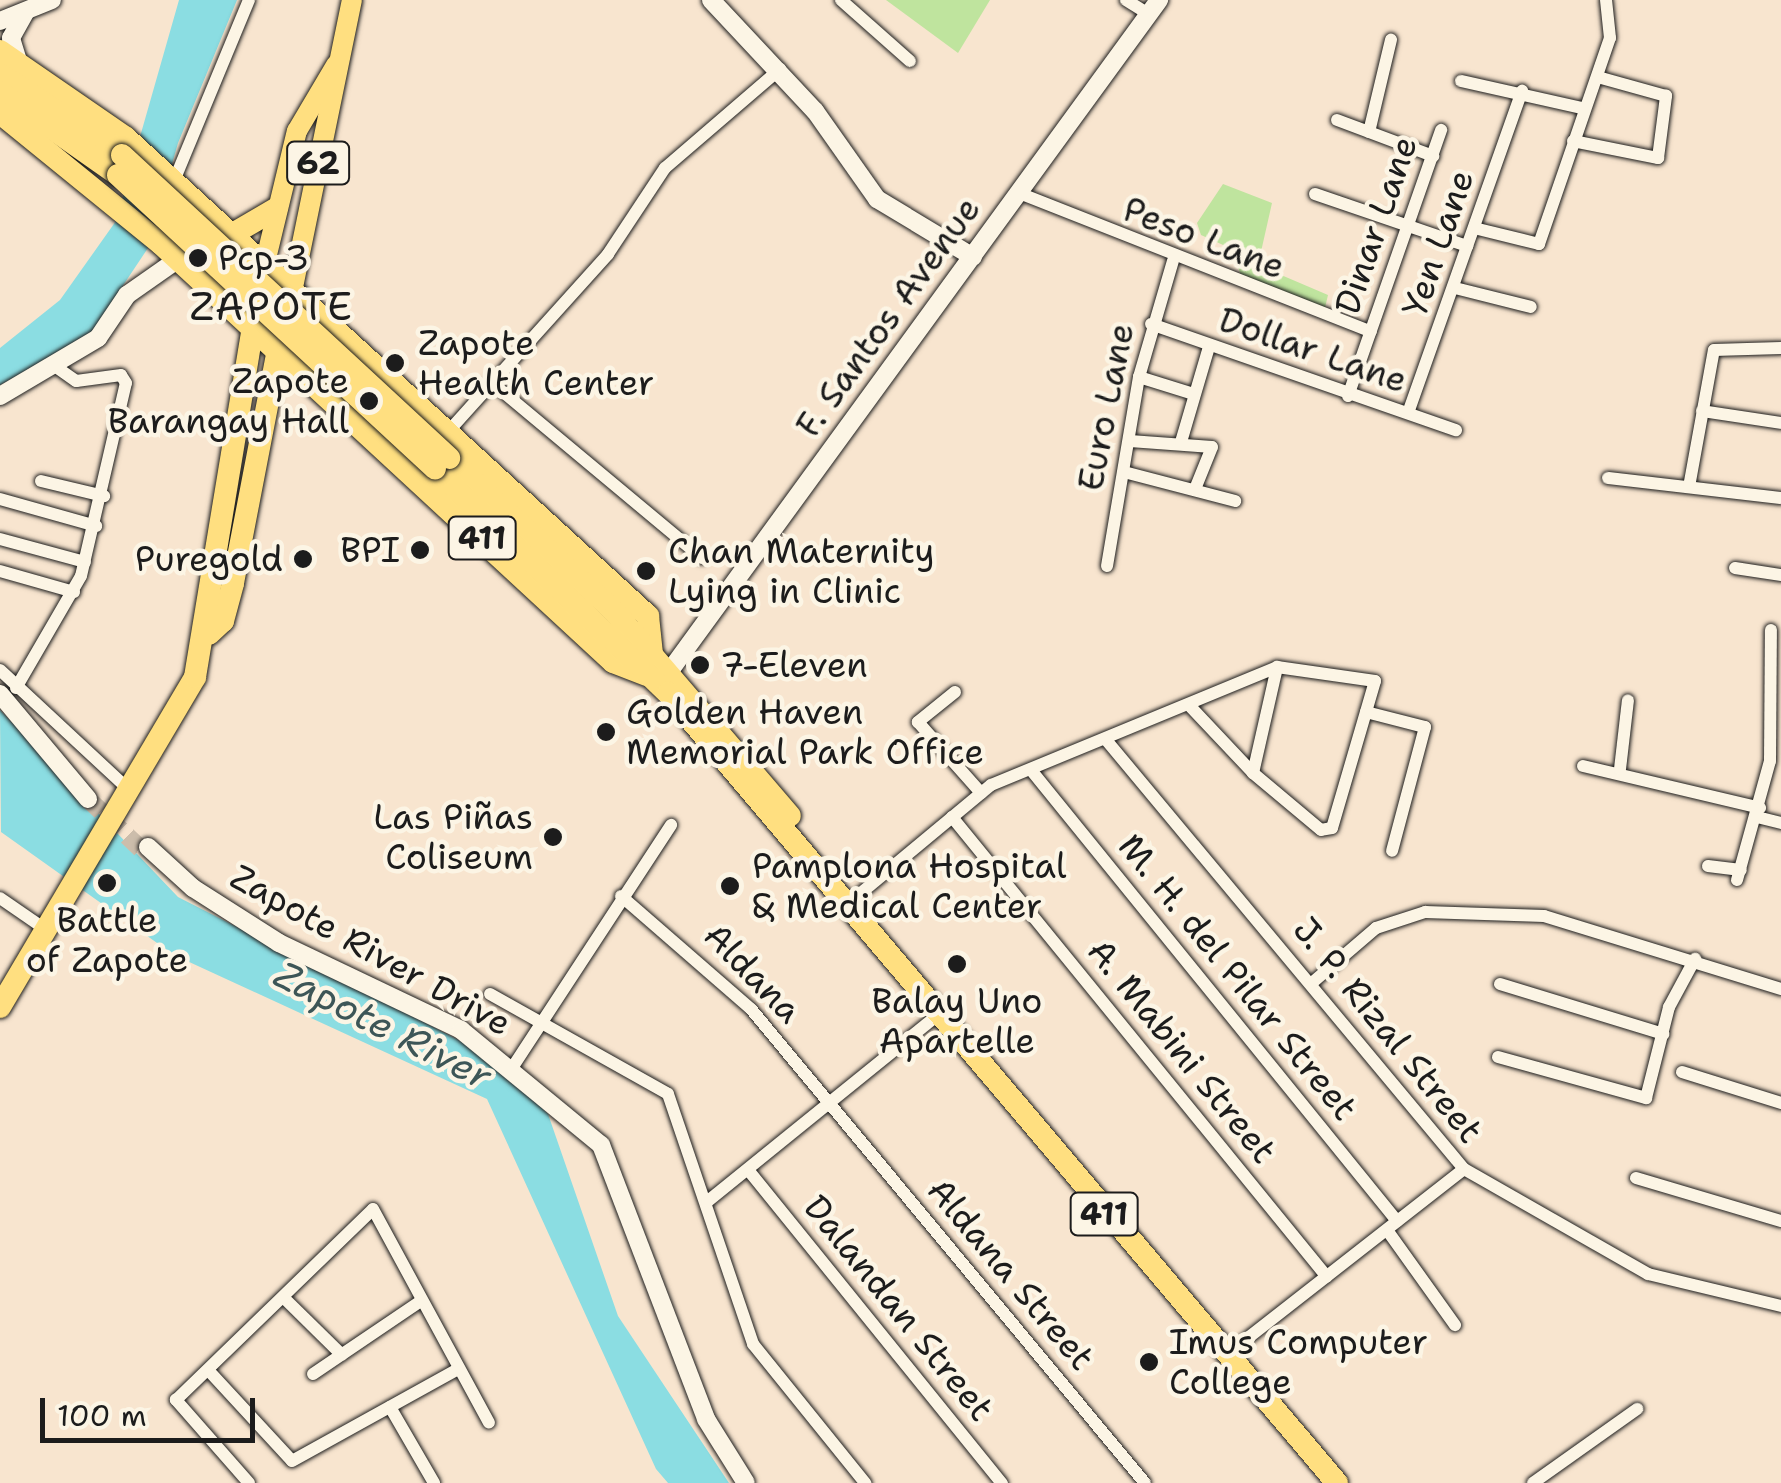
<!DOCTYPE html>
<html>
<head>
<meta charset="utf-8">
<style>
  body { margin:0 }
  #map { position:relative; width:1781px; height:1483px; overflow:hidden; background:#f8e5cf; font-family:"Shantell Sans",sans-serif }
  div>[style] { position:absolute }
  .green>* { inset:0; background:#bfe49e }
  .water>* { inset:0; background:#8bdde2 }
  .secondary-tunnel>* { height:18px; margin-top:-9px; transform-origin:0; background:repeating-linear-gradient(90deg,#ccbdab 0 18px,transparent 0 27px) }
  .roads { filter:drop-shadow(0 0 2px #1c1c1c) drop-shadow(0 0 2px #1c1c1c) }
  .street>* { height:12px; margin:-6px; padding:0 6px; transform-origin:6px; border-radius:6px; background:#fcf5e5 }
  .secondary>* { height:18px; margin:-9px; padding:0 9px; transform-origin:9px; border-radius:9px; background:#fcf5e5 }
  .primary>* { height:20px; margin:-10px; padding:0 10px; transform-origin:10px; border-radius:10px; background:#ffdf80 }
  .highway>* { height:22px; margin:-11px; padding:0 11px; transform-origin:11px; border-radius:11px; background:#ffdf80 }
  .bridges { filter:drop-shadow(0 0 2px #1c1c1c) drop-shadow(0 0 2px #1c1c1c) }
  .highway-bridge>* { height:22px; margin:-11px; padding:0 11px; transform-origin:11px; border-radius:11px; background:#ffdf80 }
  .dots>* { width:28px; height:28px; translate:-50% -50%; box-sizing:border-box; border:5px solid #fcf5e5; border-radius:50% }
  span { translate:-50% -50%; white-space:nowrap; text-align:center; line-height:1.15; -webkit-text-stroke:9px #fcf5e5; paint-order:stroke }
  .shield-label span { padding:2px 8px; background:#fcf5e5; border:2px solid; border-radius:8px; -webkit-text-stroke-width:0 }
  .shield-label { font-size:32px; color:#1c1c1c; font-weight:700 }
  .street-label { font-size:35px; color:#1c1c1c }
  .poi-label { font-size:35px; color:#1c1c1c }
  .left { translate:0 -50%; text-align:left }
  .right { translate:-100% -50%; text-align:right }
  .water-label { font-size:38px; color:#3d5657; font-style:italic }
  .quarter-label { font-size:40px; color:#1c1c1c; letter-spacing:2.5px }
  .scale { position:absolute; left:40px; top:1398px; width:215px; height:45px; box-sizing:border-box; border:5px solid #1c1c1c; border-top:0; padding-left:12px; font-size:30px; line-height:35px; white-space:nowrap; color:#1c1c1c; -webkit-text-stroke:8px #fcf5e5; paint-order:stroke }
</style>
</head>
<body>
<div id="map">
  <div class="green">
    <div style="clip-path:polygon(886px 0,990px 0,958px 53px)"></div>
    <div style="clip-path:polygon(1223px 184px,1272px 203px,1258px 265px,1328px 295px,1324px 312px,1243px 282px,1232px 249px,1201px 235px,1197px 223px)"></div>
  </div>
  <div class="water">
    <div style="clip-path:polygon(179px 0,237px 0,178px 143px,148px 248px,90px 335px,0 385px,0 348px,60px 300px,116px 221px)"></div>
    <div style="clip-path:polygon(0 710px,178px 897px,488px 1055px,548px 1114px,618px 1316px,729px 1483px,668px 1483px,656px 1469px,487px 1099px,174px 955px,1px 832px)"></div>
  </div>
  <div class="secondary-tunnel">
    <div style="left:88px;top:799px;width:77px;rotate:43.4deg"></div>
  </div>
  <div class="roads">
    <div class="street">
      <div style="left:841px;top:0;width:92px;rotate:41.5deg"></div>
      <div style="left:1126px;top:0;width:26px;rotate:32deg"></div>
      <div style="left:1461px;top:81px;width:124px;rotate:12.6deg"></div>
      <div style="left:1337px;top:120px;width:103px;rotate:20.6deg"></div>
      <div style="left:1369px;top:132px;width:95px;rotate:-76.6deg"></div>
      <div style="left:1573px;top:141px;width:87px;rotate:11.3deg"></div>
      <div style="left:1658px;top:158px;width:63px;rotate:-82.6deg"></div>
      <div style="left:1666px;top:96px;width:71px;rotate:-164.4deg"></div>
      <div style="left:174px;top:181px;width:196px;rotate:-67.5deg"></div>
      <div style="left:1019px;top:193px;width:378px;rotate:21.5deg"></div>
      <div style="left:1315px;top:194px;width:161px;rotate:18.9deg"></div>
      <div style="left:1474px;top:228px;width:67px;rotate:13.8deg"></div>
      <div style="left:1539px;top:244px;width:218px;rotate:-71deg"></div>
      <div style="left:1610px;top:38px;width:38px;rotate:-96deg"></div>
      <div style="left:1455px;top:288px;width:78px;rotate:14deg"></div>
      <div style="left:1151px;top:324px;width:323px;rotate:19.2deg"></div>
      <div style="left:1139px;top:377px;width:53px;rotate:17.4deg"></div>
      <div style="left:491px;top:382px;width:275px;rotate:39.8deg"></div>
      <div style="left:1348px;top:396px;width:282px;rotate:-70.7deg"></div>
      <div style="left:1702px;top:411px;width:80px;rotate:8.6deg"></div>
      <div style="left:1408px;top:413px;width:342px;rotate:-70.5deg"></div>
      <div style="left:447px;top:433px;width:241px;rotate:-48deg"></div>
      <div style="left:608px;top:254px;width:103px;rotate:-56.5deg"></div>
      <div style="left:665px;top:168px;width:152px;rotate:-40.7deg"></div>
      <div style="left:1130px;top:441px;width:82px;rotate:4.2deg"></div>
      <div style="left:1212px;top:447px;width:45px;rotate:112deg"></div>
      <div style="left:1181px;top:442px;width:99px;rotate:-73.6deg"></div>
      <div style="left:1124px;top:472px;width:115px;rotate:14.6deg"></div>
      <div style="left:1608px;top:478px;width:174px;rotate:6.6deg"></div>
      <div style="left:41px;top:481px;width:65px;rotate:13.4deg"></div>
      <div style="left:1689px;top:487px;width:139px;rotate:-79.7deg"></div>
      <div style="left:1714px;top:350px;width:67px;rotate:-1.7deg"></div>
      <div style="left:0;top:499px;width:100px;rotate:15.7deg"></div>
      <div style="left:0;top:539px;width:88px;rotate:15.1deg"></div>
      <div style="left:1107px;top:566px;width:192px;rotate:-80.4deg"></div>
      <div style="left:1139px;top:377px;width:121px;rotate:-73.7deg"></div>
      <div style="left:1735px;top:568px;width:47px;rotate:8.7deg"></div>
      <div style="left:0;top:571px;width:77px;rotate:15.8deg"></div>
      <div style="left:0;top:670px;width:178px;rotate:42.9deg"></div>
      <div style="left:16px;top:688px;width:129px;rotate:-59.9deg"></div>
      <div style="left:81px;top:576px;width:198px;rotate:-76.9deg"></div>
      <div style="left:126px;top:383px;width:9px;rotate:-122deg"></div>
      <div style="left:121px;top:375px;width:45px;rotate:172.4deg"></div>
      <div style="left:76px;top:381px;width:28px;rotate:-145deg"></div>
      <div style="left:955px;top:692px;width:48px;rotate:141deg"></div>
      <div style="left:918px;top:722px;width:95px;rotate:48.4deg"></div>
      <div style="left:1366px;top:712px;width:61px;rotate:14.3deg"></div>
      <div style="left:1425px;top:727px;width:128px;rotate:104.9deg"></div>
      <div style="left:1107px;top:741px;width:557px;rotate:50.17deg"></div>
      <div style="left:1464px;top:1169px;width:212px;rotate:29.7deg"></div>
      <div style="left:1648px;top:1274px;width:137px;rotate:13.5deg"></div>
      <div style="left:1583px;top:766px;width:182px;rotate:13.3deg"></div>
      <div style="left:1620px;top:769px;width:69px;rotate:-83.4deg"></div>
      <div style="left:1031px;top:770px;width:581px;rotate:50.94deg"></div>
      <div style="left:1253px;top:773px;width:109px;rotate:-77.2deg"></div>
      <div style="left:952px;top:817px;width:593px;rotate:50.81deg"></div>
      <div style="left:1757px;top:817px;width:25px;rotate:14deg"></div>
      <div style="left:1708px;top:866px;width:33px;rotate:7deg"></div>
      <div style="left:1737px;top:880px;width:123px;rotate:-74.5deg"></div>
      <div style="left:1770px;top:761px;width:131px;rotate:-89.6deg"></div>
      <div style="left:621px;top:896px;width:172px;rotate:41deg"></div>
      <div style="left:751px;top:1009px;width:616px;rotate:50.27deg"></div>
      <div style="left:0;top:898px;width:55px;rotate:34.6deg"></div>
      <div style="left:844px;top:907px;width:191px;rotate:-39.7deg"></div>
      <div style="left:991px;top:785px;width:309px;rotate:-22.4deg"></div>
      <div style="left:1277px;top:667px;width:99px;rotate:8.1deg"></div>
      <div style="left:1375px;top:681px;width:153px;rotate:106.3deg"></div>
      <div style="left:1332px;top:828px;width:11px;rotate:170deg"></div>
      <div style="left:1321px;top:830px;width:89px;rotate:-140deg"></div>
      <div style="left:1253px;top:773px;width:93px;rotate:-133.3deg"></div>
      <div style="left:1313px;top:982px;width:83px;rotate:-40.6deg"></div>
      <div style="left:1376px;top:928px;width:52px;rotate:-18.1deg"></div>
      <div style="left:1425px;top:912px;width:119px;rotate:1.9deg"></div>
      <div style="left:1544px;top:916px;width:248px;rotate:17.1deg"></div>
      <div style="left:1500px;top:984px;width:171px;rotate:17deg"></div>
      <div style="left:490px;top:994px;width:204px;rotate:29.3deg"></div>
      <div style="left:668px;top:1094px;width:264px;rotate:71.2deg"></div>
      <div style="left:753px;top:1344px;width:179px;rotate:51.1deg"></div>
      <div style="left:1498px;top:1057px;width:154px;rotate:15.5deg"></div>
      <div style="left:1646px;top:1098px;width:94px;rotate:-75.8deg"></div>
      <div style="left:1669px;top:1007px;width:55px;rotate:-61.6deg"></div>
      <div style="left:514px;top:1065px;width:287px;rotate:-56.8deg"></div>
      <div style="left:1682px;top:1072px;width:104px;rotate:17.4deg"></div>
      <div style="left:749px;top:1171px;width:402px;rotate:51deg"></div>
      <div style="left:1636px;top:1178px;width:151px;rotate:16.5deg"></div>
      <div style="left:708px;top:1201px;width:299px;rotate:-39deg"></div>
      <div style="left:1387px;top:1230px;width:117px;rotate:54.4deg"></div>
      <div style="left:286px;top:1300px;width:78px;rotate:44.5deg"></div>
      <div style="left:1226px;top:1355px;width:302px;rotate:-38deg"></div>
      <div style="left:209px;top:1371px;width:122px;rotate:47.3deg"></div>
      <div style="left:292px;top:1461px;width:190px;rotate:-29deg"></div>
      <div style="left:313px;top:1374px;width:130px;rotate:-34.1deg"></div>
      <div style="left:390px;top:1407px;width:88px;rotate:59.9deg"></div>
      <div style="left:249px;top:1483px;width:111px;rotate:-131.3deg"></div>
      <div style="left:176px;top:1400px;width:274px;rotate:-44.1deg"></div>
      <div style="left:373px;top:1209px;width:243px;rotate:61.5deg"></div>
      <div style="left:1533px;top:1483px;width:128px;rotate:-35.4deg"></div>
    </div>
    <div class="secondary">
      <div style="left:711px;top:0;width:152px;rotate:46.9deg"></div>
      <div style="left:815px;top:111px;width:108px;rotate:54.8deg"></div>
      <div style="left:877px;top:199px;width:112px;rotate:31.1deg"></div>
      <div style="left:0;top:21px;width:56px;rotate:-22deg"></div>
      <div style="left:18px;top:61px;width:24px;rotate:-107deg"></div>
      <div style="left:11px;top:38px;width:29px;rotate:-61deg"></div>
      <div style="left:0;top:396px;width:114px;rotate:-30.6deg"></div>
      <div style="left:98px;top:338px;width:52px;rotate:-56deg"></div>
      <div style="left:127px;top:295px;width:73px;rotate:-35deg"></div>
      <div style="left:669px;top:672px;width:832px;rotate:-53.9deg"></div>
      <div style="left:0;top:694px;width:137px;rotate:50deg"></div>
      <div style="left:148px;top:847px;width:61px;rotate:42.3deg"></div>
      <div style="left:193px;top:888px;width:102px;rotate:32.6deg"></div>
      <div style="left:279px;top:943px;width:202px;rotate:25.5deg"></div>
      <div style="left:461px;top:1030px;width:181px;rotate:39.4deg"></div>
      <div style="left:601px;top:1145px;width:293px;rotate:69deg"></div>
      <div style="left:706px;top:1419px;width:75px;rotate:58deg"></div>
    </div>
    <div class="primary">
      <div style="left:264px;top:267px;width:140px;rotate:-76.4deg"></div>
      <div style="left:297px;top:131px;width:77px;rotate:-59.4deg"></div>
      <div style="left:292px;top:292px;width:298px;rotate:-78.4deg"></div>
    </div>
    <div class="highway">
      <div style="left:0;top:51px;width:153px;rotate:34.6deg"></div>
      <div style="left:126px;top:138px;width:708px;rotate:42.48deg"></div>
      <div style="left:648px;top:616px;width:36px;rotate:84deg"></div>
      <div style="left:0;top:74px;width:146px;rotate:33.6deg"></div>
      <div style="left:0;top:92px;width:144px;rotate:35.1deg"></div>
      <div style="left:0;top:113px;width:208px;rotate:39.1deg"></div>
      <div style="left:161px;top:244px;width:616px;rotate:42.76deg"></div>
      <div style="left:613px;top:662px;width:36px;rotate:21deg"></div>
      <div style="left:231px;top:235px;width:53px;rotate:-30.4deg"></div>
      <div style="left:449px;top:458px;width:228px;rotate:42.9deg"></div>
      <div style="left:616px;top:613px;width:267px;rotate:49.4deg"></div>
      <div style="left:435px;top:469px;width:323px;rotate:43.9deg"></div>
      <div style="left:668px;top:693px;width:1035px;rotate:49.74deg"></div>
      <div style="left:209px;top:634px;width:19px;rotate:-43deg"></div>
      <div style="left:223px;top:621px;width:39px;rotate:-75deg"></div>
      <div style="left:233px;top:583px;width:248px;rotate:-79.1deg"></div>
      <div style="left:0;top:1007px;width:383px;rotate:-59.4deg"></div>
      <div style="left:195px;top:677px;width:363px;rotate:-80.6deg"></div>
    </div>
  </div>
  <div class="bridges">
    <div class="highway-bridge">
      <div style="left:122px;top:155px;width:446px;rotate:42.8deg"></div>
      <div style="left:118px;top:175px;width:432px;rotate:42.8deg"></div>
    </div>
  </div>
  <div class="dots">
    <div style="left:198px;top:258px;background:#1c1c1c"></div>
    <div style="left:395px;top:363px;background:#1c1c1c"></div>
    <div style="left:369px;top:401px;background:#1c1c1c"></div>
    <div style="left:420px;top:550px;background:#1c1c1c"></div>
    <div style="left:303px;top:559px;background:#1c1c1c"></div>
    <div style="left:646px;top:571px;background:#1c1c1c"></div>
    <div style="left:700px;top:665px;background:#1c1c1c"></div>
    <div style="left:606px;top:732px;background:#1c1c1c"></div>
    <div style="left:553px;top:837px;background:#1c1c1c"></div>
    <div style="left:107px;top:883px;background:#1c1c1c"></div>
    <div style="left:730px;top:886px;background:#1c1c1c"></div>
    <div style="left:957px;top:964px;background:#1c1c1c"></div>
    <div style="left:1149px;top:1362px;background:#1c1c1c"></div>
  </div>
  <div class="shield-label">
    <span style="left:318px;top:163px">62</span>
    <span style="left:482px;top:538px">411</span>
    <span style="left:1104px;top:1214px">411</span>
  </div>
  <div class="street-label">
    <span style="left:1376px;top:225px;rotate:-71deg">Dinar Lane</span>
    <span style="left:1204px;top:238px;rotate:21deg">Peso Lane</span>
    <span style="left:1438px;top:243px;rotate:-71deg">Yen Lane</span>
    <span style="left:888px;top:317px;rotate:-54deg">F. Santos Avenue</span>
    <span style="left:1313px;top:350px;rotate:19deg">Dollar Lane</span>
    <span style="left:1106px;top:407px;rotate:-79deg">Euro Lane</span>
    <span style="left:371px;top:950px;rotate:29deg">Zapote River Drive</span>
    <span style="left:753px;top:973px;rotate:46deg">Aldana</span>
    <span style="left:1238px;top:977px;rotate:51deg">M. H. del Pilar Street</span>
    <span style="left:1388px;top:1030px;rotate:51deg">J. P. Rizal Street</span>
    <span style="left:1182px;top:1051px;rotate:51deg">A. Mabini Street</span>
    <span style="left:1011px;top:1274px;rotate:50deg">Aldana Street</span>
    <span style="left:899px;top:1308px;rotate:51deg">Dalandan Street</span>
  </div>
  <div class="poi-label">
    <span class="left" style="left:218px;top:258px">Pcp-3</span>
    <span class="left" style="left:418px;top:363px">Zapote<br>Health Center</span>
    <span class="right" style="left:349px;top:401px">Zapote<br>Barangay Hall</span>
    <span class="right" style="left:400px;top:550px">BPI</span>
    <span class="left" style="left:668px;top:571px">Chan Maternity<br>Lying in Clinic</span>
    <span class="right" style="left:283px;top:559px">Puregold</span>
    <span class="left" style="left:720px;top:665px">7-Eleven</span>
    <span class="left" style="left:626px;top:732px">Golden Haven<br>Memorial Park Office</span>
    <span class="right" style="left:533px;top:837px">Las Piñas<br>Coliseum</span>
    <span class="left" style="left:752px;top:886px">Pamplona Hospital<br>&amp; Medical Center</span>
    <span style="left:107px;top:940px">Battle<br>of Zapote</span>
    <span style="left:957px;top:1021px">Balay Uno<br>Apartelle</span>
    <span class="left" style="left:1169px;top:1362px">Imus Computer<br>College</span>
  </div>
  <div class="water-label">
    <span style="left:383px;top:1025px;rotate:27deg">Zapote River</span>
  </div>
  <div class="quarter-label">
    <span style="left:272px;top:306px">ZAPOTE</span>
  </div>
  <div class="scale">100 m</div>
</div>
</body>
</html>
